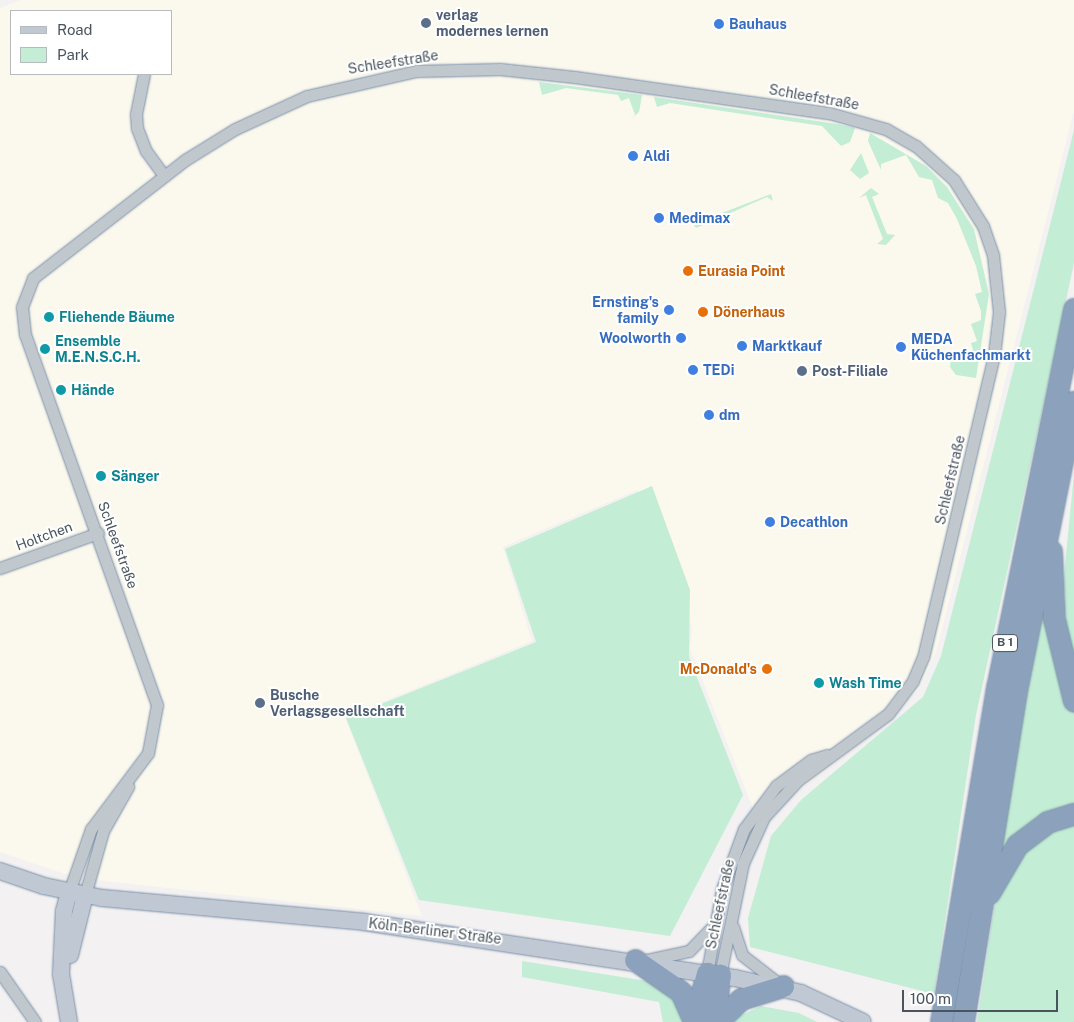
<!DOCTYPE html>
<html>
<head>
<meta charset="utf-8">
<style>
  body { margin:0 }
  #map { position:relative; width:1074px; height:1022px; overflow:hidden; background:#f3f1f1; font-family:"Public Sans",sans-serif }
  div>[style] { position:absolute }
  .commercial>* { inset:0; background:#fbf8ed }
  .green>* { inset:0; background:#c3edd4 }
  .roads { filter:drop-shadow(0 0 1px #778da8) drop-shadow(0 0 1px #778da8) }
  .street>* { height:11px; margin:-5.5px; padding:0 5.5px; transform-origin:5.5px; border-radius:5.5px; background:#c0c8ce }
  .secondary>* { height:16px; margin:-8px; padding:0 8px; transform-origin:8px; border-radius:8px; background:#c0c9d3 }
  .highway>* { height:21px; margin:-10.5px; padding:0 10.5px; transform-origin:10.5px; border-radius:10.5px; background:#8ca2bc }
  .dots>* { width:14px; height:14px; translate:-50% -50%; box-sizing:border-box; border:2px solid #fff; border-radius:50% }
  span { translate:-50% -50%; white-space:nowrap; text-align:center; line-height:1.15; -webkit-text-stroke:4px #fff; paint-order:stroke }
  .shield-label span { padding:1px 4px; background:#fff; border:1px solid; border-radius:4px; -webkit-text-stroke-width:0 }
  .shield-label { font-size:12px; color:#4a545d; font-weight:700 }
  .service-label { font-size:14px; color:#4e5e75; font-weight:700 }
  .left { translate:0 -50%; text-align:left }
  .shop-label { font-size:14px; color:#366cbe; font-weight:700 }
  .right { translate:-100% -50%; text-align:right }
  .street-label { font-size:14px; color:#4a545d }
  .food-label { font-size:14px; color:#c56008; font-weight:700 }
  .culture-label { font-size:14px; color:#0d838f; font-weight:700 }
  .legend { position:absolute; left:10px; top:10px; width:162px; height:65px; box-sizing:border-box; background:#fff; border:1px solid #b7bbbe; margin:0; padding:6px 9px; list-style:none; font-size:15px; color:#4a545d }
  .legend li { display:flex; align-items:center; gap:10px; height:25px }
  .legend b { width:25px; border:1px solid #b7bbbe }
  .scale { position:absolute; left:902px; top:990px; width:156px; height:22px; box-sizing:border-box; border:2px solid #4a545d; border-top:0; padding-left:6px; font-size:15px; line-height:18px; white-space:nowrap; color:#4a545d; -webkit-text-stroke:4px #fff; paint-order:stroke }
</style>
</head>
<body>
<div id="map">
  <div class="commercial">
    <div style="clip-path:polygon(evenodd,21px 0,1074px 0,1074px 111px,936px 652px,920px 688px,879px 730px,758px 821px,690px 649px,692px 628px,637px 490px,503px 547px,532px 641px,345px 717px,422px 916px,77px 878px,0 852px,0 8px,21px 0,11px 11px,171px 11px,171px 74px,11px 74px,11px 11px)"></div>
  </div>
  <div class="green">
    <div style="clip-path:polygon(539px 82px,642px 95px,639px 112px,631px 119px,635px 115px,629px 98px,621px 101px,618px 95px,566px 88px,542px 95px)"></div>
    <div style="clip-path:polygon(654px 97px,837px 124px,855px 128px,850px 142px,841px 146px,822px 126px,670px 103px,657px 107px)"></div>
    <div style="clip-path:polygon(1074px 130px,1074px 263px,976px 715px,934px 994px,750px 947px,748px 918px,771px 836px,801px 800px,923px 697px,941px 656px)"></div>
    <div style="clip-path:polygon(870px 133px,926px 166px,947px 187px,974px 229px,989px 294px,976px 378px,956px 375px,950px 367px,952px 351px,956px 357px,973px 350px,971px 343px,977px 341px,971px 324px,981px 320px,981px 311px,975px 294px,982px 292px,976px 266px,957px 219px,948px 203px,938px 198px,932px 180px,919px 177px,906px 155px,881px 164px,881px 170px,868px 141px)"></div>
    <div style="clip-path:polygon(861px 153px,869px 173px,860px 179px,850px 170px)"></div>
    <div style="clip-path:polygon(871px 188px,879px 194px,872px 197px,887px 234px,895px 235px,886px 245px,877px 244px,883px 239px,866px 195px,859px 198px)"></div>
    <div style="clip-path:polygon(771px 194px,773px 201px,767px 197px,696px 228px,691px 221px,693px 216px,696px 223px)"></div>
    <div style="clip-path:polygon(1074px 474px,1074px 668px,1067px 648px,1064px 575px)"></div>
    <div style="clip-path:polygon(652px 486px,690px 590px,689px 657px,743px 795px,670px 936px,419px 900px,346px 718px,536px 642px,505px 549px)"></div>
    <div style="clip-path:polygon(1045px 593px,1061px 682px,1074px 713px,1074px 810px,996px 865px)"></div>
    <div style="clip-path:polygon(1074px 819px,1074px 1022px,977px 1022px,997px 888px,1036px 835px)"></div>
    <div style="clip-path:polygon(522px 961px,659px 983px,674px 993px,687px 1022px,663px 1022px,659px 1002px,522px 977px)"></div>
    <div style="clip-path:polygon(761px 1006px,799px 1013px,817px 1022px,727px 1022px)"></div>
  </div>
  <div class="roads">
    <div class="street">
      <div style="left:144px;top:74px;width:41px;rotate:101.3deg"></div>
      <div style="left:136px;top:114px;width:14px;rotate:86deg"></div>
      <div style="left:137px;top:128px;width:25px;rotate:69deg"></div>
      <div style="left:146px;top:151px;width:31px;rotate:54deg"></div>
      <div style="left:0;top:568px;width:104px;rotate:-19.7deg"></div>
      <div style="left:69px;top:892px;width:67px;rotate:-70.8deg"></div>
      <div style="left:91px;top:829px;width:95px;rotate:-53.1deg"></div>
      <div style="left:148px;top:753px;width:49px;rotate:-79.4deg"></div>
      <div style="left:157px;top:705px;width:393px;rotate:-109.6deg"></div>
      <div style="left:25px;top:335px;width:28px;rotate:-96deg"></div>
      <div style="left:22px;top:307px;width:31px;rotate:-69deg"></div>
      <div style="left:33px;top:278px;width:192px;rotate:-37.8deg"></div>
      <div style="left:185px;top:160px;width:59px;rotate:-31.8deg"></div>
      <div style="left:235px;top:129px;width:79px;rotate:-24.6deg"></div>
      <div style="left:307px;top:96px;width:112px;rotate:-12.9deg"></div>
      <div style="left:416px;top:71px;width:84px;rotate:-1.4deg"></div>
      <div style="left:500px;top:69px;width:75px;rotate:6.1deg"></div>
      <div style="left:575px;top:77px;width:257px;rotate:8.1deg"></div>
      <div style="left:829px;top:113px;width:59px;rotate:15.7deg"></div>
      <div style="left:886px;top:129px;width:34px;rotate:30deg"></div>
      <div style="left:916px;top:146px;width:51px;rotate:41.8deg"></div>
      <div style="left:954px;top:180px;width:54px;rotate:57.8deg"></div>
      <div style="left:983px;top:226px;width:31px;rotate:71deg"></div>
      <div style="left:993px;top:255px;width:57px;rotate:84deg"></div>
      <div style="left:999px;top:312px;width:43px;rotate:96.6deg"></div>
      <div style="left:994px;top:355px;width:310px;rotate:103.2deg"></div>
      <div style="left:923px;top:657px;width:26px;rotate:113deg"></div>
      <div style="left:913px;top:681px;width:41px;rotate:127.1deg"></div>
      <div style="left:888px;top:714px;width:112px;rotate:143.7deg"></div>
      <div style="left:798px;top:780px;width:50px;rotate:132.6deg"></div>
      <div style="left:764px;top:817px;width:51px;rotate:114.5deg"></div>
      <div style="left:743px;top:863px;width:114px;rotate:101.6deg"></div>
      <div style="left:85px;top:895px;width:66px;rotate:-74.3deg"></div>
      <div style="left:103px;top:831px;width:51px;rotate:-60.4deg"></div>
      <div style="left:733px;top:927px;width:29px;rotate:72deg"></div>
      <div style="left:742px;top:955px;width:51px;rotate:37.8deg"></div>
      <div style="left:647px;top:960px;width:43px;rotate:-12.1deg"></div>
      <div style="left:689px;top:951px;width:35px;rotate:-46deg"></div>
      <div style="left:0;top:972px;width:61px;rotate:55deg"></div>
      <div style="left:707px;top:973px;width:85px;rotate:-79.9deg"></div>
      <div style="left:722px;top:889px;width:64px;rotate:-69.9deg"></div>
      <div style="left:744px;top:829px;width:54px;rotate:-53.3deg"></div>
      <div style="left:776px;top:786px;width:44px;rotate:-36.6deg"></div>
      <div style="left:811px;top:760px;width:17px;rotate:-17deg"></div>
    </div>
    <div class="secondary">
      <div style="left:0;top:871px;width:46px;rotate:18.8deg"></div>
      <div style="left:44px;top:886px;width:59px;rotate:11.7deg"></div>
      <div style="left:102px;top:898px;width:263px;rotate:5.2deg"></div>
      <div style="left:364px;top:922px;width:375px;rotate:8.6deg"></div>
      <div style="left:735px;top:978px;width:68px;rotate:12.8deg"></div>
      <div style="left:801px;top:993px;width:68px;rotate:25.1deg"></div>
      <div style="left:70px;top:955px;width:62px;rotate:-76deg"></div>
      <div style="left:69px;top:1022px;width:49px;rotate:-99.5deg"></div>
      <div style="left:61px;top:974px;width:63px;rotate:-87.3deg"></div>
      <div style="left:64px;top:911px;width:20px;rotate:-75deg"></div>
    </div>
    <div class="highway">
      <div style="left:1051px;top:551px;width:68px;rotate:87.5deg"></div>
      <div style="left:1054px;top:619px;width:84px;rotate:76.3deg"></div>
      <div style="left:989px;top:893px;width:56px;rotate:-59.7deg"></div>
      <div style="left:1017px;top:845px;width:38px;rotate:-37deg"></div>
      <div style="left:1047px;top:822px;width:28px;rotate:-17deg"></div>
      <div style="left:635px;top:960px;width:56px;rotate:34.8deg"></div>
      <div style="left:681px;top:992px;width:32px;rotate:66deg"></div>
      <div style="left:694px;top:1021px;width:50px;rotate:-74.8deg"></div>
      <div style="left:713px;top:1022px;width:48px;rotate:-81.5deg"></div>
      <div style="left:717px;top:1022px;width:33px;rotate:-44deg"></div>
      <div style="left:741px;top:999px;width:44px;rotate:-17.2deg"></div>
      <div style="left:941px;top:1022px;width:339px;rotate:-80.5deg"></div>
      <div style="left:997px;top:688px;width:387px;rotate:-78.5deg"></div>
      <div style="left:963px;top:1022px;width:335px;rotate:-80.9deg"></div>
      <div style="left:1016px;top:691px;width:295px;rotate:-78.7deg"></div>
    </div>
  </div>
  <div class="dots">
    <div style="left:426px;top:23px;background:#5c6f8a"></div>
    <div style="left:719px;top:24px;background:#3f7fe0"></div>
    <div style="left:633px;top:156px;background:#3f7fe0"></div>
    <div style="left:659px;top:218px;background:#3f7fe0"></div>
    <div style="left:688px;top:271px;background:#e8710a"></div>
    <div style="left:669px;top:310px;background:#3f7fe0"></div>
    <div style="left:703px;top:312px;background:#e8710a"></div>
    <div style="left:49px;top:317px;background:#0f9aa8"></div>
    <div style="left:681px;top:338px;background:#3f7fe0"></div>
    <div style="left:742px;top:346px;background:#3f7fe0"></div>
    <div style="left:901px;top:347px;background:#3f7fe0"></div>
    <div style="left:45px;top:349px;background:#0f9aa8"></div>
    <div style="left:693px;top:370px;background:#3f7fe0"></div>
    <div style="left:802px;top:371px;background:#5c6f8a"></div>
    <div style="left:61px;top:390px;background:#0f9aa8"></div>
    <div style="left:709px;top:415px;background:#3f7fe0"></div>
    <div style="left:101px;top:476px;background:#0f9aa8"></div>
    <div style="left:770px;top:522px;background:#3f7fe0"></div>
    <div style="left:767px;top:669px;background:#e8710a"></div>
    <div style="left:819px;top:683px;background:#0f9aa8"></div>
    <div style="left:260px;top:703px;background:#5c6f8a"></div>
  </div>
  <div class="shield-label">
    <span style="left:1005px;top:643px">B 1</span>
  </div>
  <div class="service-label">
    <span class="left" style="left:436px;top:23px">verlag<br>modernes lernen</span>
    <span class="left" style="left:812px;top:371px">Post-Filiale</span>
    <span class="left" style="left:270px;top:703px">Busche<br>Verlagsgesellschaft</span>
  </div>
  <div class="shop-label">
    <span class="left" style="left:729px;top:24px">Bauhaus</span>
    <span class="left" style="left:643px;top:156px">Aldi</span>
    <span class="left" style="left:669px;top:218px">Medimax</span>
    <span class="right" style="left:659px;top:310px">Ernsting's<br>family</span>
    <span class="right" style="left:671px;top:338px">Woolworth</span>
    <span class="left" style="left:911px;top:347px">MEDA<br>Küchenfachmarkt</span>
    <span class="left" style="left:752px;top:346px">Marktkauf</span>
    <span class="left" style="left:703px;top:370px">TEDi</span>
    <span class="left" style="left:719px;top:415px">dm</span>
    <span class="left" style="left:780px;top:522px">Decathlon</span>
  </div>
  <div class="street-label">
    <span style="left:393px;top:62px;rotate:-9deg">Schleefstraße</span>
    <span style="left:814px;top:97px;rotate:10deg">Schleefstraße</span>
    <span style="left:950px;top:480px;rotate:-77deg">Schleefstraße</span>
    <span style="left:44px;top:536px;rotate:-20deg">Holtchen</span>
    <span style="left:118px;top:545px;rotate:70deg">Schleefstraße</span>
    <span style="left:720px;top:904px;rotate:-78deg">Schleefstraße</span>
    <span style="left:435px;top:931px;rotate:7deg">Köln-Berliner Straße</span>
  </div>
  <div class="food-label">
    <span class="left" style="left:698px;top:271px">Eurasia Point</span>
    <span class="left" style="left:713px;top:312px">Dönerhaus</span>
    <span class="right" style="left:757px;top:669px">McDonald's</span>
  </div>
  <div class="culture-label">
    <span class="left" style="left:59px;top:317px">Fliehende Bäume</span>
    <span class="left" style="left:55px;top:349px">Ensemble<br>M.E.N.S.C.H.</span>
    <span class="left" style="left:71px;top:390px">Hände</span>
    <span class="left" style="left:111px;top:476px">Sänger</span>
    <span class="left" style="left:829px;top:683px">Wash Time</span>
  </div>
  <ul class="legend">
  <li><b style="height:6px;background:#c0c9d3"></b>Road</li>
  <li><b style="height:14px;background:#c3edd4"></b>Park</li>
  </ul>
  <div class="scale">100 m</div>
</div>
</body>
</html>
